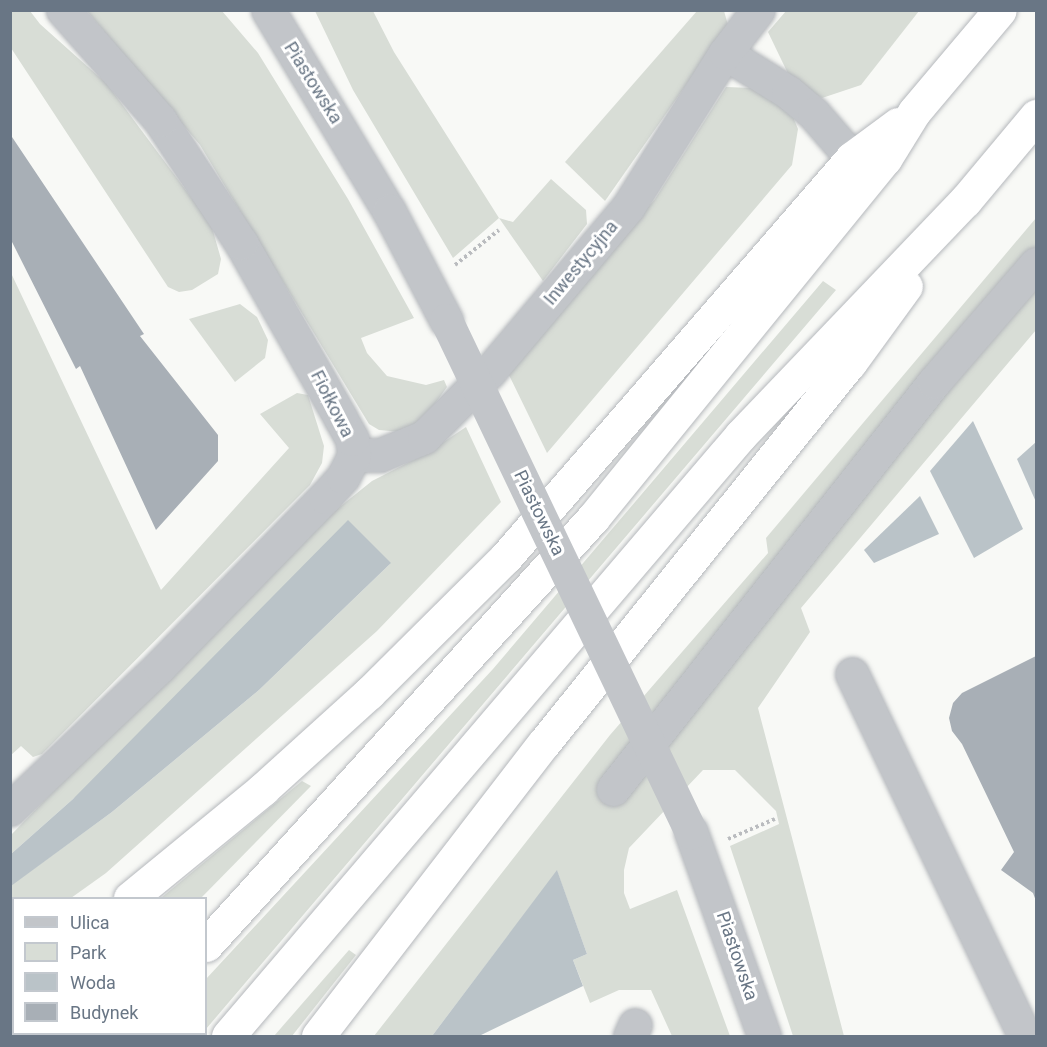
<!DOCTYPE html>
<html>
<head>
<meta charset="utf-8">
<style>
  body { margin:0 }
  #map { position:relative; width:1047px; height:1047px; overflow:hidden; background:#f8f9f6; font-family:Roboto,sans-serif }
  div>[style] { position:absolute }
  .green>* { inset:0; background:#d8ddd6 }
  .water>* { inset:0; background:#bac3c8 }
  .building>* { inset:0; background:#a8afb6 }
  .path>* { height:4px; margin-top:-2px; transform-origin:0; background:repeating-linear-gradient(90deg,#babcbf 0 3px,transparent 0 6px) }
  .roads { filter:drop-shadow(0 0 2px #b5b8bc) drop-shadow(0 0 2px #b5b8bc) }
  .minor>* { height:33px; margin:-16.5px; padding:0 16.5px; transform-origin:16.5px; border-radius:16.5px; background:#c2c5c9 }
  .highway>* { height:33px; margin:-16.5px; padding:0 16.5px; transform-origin:16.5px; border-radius:16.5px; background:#fff }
  .minor-bridge>* { height:33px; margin:-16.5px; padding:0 16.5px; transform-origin:16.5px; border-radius:16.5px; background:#c2c5c9 }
  span { translate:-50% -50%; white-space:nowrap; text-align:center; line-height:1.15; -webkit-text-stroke:6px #fff; paint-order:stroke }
  .street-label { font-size:18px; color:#697685 }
  .frame { position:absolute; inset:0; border:12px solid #697685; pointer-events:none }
  .legend { position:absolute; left:12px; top:897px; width:195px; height:138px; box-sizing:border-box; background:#fff; border:2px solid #c3c8ce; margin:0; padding:8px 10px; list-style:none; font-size:18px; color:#697685 }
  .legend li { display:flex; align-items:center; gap:12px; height:30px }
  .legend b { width:30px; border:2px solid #c3c8ce }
</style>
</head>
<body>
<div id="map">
  <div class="green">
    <div style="clip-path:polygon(10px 11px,30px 11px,40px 24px,107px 84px,211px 224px,221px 259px,218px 274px,192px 290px,179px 292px,168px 287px,11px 48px)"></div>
    <div style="clip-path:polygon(87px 11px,222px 11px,258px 53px,348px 199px,414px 318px,361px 338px,367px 353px,387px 376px,426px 385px,444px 380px,447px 387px,424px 419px,402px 432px,379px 430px,369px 424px,200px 145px)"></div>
    <div style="clip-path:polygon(315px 11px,373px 11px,394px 52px,499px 218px,513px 222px,551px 179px,586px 210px,587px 224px,543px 281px,499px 218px,453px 258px,353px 90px)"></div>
    <div style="clip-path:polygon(697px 11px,724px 11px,728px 25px,605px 201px,565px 162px)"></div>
    <div style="clip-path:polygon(786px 11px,919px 11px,861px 85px,822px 98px,793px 84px,768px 32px)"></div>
    <div style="clip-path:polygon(726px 87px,752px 88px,791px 112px,798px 129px,792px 165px,547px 453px,508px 373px,655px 199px)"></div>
    <div style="clip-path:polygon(1036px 218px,1036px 330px,801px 608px,810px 632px,758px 708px,844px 1036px,793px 1036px,730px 846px,779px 824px,776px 811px,735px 770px,703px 770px,629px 848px,624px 870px,624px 893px,630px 909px,677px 890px,730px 1036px,672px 1036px,651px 990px,619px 990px,590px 1003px,573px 960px,587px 954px,557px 871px,432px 1036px,374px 1036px,610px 735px,768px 553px,766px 538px)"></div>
    <div style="clip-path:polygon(11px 273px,161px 590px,289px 448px,260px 414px,297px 393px,308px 395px,324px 446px,322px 463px,310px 485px,42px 754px,33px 757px,21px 746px,10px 756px)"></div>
    <div style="clip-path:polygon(823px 281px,836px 290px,206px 1029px,206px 979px,493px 669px)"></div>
    <div style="clip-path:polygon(240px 304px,257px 317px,268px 340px,265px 358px,235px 382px,189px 319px)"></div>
    <div style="clip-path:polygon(466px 427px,501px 502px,377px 631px,106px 873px,71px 898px,14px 898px,11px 941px,10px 886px,112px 812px,259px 690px,391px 563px,73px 799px,11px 854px,11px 835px,291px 546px,372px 481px,427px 453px)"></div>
    <div style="clip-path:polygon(302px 781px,311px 786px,201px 898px,161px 898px)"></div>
    <div style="clip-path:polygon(349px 950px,356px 955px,292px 1036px,274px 1036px)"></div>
  </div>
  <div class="water">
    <div style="clip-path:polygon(973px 421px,1023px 529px,974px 558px,930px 471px)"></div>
    <div style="clip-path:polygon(1036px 442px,1036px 502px,1017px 459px)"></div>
    <div style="clip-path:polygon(920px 496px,939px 534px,874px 563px,864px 550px)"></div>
    <div style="clip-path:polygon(348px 520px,391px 563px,259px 690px,112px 812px,11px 886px,11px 854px,73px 799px)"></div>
    <div style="clip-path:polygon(557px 870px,587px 954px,573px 960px,583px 986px,479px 1036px,432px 1036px)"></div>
  </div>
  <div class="building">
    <div style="clip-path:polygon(10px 134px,144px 334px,140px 336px,218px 435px,218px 461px,156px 530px,80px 366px,76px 369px,10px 238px)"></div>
    <div style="clip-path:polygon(1036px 656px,1036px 901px,1033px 893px,1001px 870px,1014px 852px,962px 744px,952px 731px,949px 718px,953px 703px,962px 693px)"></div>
  </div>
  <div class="path">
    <div style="left:455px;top:265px;width:56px;rotate:-38.5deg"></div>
    <div style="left:728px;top:839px;width:51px;rotate:-23.1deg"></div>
  </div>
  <div class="roads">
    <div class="minor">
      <div style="left:268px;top:10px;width:235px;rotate:59deg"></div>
      <div style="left:389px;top:211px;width:123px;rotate:62.4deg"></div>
      <div style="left:725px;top:53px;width:74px;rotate:31.8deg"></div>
      <div style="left:788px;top:92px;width:34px;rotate:40deg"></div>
      <div style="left:814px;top:114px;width:58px;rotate:49.2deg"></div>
      <div style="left:354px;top:455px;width:26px"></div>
      <div style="left:380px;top:455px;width:48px;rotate:-22.2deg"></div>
      <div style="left:424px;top:437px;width:93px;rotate:-45deg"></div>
      <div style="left:490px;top:371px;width:214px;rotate:-49.9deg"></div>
      <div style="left:628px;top:207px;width:182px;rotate:-57.8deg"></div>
      <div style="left:725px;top:53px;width:54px;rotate:-52.5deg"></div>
      <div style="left:852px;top:674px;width:401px;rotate:64.5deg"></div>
      <div style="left:613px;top:789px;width:518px;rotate:-51.74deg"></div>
      <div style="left:934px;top:382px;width:156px;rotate:-49.2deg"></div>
      <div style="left:10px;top:809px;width:207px;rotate:-43.6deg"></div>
      <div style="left:160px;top:666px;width:236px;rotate:-45.7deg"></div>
      <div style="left:325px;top:497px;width:27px;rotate:-48deg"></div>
      <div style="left:343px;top:477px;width:25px;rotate:-63deg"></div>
      <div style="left:354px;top:455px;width:16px;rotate:-97deg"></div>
      <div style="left:352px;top:439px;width:25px;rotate:-119deg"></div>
      <div style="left:340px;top:417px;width:200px;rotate:-119.6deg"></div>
      <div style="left:241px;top:243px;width:147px;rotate:-123.4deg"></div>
      <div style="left:160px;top:120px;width:147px;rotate:-131.4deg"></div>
      <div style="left:691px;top:832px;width:217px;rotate:70.3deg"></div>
      <div style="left:630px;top:1036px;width:12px;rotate:-66deg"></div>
    </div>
    <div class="highway">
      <div style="left:130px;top:898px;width:172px;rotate:-39.3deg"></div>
      <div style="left:263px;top:789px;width:143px;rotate:-42.2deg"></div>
      <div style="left:369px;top:693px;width:193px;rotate:-44.8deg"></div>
      <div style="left:506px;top:557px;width:528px;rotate:-49.07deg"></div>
      <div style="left:852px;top:158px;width:57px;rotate:-36.5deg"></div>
      <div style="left:206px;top:945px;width:576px;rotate:-47.81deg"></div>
      <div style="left:593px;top:518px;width:463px;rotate:-50.9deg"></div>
      <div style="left:885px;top:159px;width:55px;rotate:-58.3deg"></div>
      <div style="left:914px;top:112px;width:133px;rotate:-49.9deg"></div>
      <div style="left:10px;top:990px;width:5px;rotate:-37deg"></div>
      <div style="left:120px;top:1036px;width:4px;rotate:-34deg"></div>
      <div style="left:228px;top:1036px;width:790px;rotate:-49.52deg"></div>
      <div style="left:741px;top:435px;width:324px;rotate:-46.3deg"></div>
      <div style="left:965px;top:201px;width:111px;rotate:-50.1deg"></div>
      <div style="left:318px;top:1036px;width:370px;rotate:-52.4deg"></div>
      <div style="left:544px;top:743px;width:488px;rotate:-51.2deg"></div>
      <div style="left:850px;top:363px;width:95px;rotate:-54deg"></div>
    </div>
  </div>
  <div class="minor-bridge">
    <div style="left:446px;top:320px;width:568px;rotate:64.43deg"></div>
  </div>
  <div class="street-label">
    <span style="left:313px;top:83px;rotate:58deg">Piastowska</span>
    <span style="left:581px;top:263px;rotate:-50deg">Inwestycyjna</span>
    <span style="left:332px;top:404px;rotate:63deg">Fiołkowa</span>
    <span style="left:539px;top:513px;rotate:64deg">Piastowska</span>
    <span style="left:737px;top:956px;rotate:71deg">Piastowska</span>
  </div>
  <div class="frame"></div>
  <ul class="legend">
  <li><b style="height:8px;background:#c2c5c9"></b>Ulica</li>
  <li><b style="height:16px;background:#d8ddd6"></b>Park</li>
  <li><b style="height:16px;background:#bac3c8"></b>Woda</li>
  <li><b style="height:16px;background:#a8afb6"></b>Budynek</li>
  </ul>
</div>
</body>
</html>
